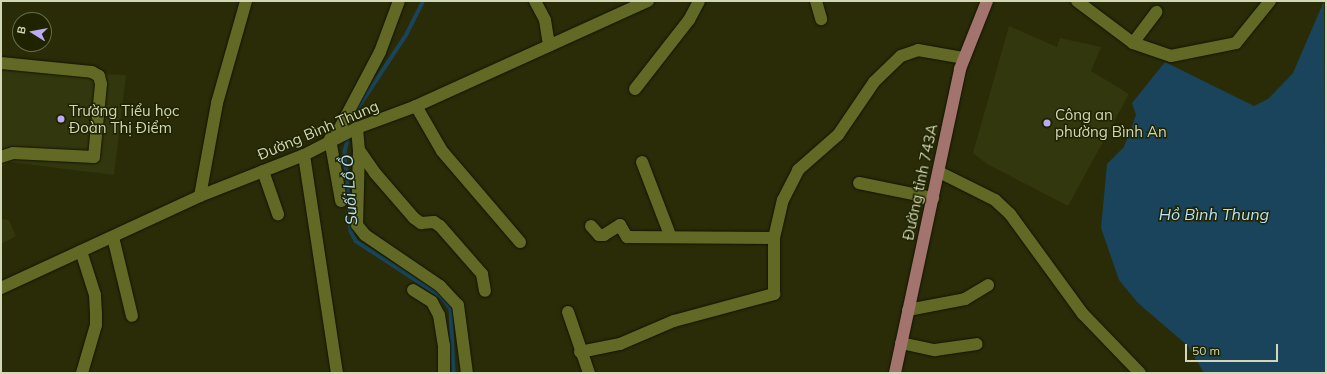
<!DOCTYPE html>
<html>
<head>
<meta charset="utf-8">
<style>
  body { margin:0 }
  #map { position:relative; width:1327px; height:374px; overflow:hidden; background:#292c07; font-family:Mulish,sans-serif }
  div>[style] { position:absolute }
  .built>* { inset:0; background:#33370d }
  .water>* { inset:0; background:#19445b }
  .stream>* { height:3.5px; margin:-1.75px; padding:0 1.75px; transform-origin:1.75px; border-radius:1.75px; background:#19445b }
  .roads { filter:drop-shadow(0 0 1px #121402) drop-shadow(0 0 1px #121402) }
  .minor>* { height:12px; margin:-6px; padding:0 6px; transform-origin:6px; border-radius:6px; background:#626924 }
  .major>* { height:12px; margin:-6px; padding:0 6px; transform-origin:6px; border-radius:6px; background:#a3746d }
  .dots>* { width:11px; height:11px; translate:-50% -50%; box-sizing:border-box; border:2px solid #1f2300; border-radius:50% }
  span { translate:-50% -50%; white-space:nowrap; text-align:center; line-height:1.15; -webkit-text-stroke:3px #1f2300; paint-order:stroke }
  .poi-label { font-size:15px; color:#d2d8b5 }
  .left { translate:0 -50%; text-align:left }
  .street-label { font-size:15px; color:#d2d8b5 }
  .water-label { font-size:16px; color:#b9e1f9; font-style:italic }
  .frame { position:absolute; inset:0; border:2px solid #d2d8b5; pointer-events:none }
  .north { position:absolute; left:12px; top:12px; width:40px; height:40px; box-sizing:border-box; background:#1f2300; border:1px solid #676b48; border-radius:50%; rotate:281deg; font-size:11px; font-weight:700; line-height:16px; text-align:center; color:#d2d8b5 }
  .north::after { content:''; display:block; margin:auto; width:14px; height:18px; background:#bcaaf6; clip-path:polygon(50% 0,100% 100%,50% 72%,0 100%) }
  .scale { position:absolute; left:1185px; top:344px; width:93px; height:18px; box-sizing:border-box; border:2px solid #d2d8b5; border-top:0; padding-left:5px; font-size:12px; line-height:14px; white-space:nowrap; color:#d2d8b5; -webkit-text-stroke:3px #1f2300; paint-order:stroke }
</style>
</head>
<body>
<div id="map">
  <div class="built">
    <div style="clip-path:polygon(1009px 26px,1057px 47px,1060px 38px,1101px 47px,1091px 71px,1129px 94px,1068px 206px,987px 164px,973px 153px)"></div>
    <div style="clip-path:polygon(1px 65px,69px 73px,126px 75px,114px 175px,9px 162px,1px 168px)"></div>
    <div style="clip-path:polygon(1px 219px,9px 220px,16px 236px,1px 244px)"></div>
  </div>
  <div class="water">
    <div style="clip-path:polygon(1324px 1px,1326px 373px,1204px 373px,1188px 346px,1138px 303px,1119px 280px,1101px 228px,1107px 164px,1124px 147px,1136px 115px,1132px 103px,1165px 62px,1254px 106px,1268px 99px,1293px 73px)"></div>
  </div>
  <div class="stream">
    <div style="left:351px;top:127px;width:13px;rotate:-77deg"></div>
    <div style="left:354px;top:114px;width:95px;rotate:-56.6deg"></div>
    <div style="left:406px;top:35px;width:38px;rotate:-63deg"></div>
    <div style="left:349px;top:135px;width:17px;rotate:103deg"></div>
    <div style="left:345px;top:152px;width:79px;rotate:85.7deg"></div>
    <div style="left:351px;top:231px;width:11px;rotate:63deg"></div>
    <div style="left:356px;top:241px;width:103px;rotate:33.1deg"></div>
    <div style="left:442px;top:297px;width:15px;rotate:53deg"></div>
    <div style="left:451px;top:309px;width:64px;rotate:87.3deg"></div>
  </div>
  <div class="roads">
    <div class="minor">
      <div style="left:535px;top:1px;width:21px;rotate:62deg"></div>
      <div style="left:545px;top:20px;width:26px;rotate:81deg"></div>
      <div style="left:816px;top:1px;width:19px;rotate:74deg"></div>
      <div style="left:1077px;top:1px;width:70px;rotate:36.9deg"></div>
      <div style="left:1133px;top:43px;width:40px;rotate:18.9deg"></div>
      <div style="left:1171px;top:56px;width:66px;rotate:-11.3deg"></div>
      <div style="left:1236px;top:43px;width:54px;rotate:-51deg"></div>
      <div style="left:1133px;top:43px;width:39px;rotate:-53deg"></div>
      <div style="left:1px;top:63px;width:91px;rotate:5.6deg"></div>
      <div style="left:92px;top:72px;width:8px;rotate:30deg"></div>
      <div style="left:99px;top:76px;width:8px;rotate:76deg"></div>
      <div style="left:101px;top:84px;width:73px;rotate:95.5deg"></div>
      <div style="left:94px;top:157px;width:81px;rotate:-177.2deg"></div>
      <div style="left:13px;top:153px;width:13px;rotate:162deg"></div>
      <div style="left:635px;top:89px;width:88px;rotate:-52deg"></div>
      <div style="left:689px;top:20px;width:21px;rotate:-62deg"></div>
      <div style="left:416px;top:106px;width:52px;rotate:60deg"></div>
      <div style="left:442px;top:151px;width:120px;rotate:49.4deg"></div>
      <div style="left:357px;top:128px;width:22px;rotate:85deg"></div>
      <div style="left:359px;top:150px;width:28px;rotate:55deg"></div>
      <div style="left:375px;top:173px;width:60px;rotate:49.1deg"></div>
      <div style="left:414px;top:218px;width:9px;rotate:36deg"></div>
      <div style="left:421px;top:223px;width:13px;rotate:-4deg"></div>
      <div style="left:434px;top:222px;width:7px;rotate:34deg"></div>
      <div style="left:440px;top:226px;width:64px;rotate:48.8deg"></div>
      <div style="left:482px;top:274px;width:17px;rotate:80deg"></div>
      <div style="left:335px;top:137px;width:96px;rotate:-62.1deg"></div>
      <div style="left:380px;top:52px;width:54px;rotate:-69.6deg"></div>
      <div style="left:330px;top:139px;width:63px;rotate:79.9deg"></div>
      <div style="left:359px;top:150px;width:75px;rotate:91.5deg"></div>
      <div style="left:357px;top:225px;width:13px;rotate:51deg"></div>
      <div style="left:365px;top:235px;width:91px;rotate:34.2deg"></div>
      <div style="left:440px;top:286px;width:26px;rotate:47deg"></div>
      <div style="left:458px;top:305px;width:69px;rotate:82.5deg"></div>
      <div style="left:304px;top:155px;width:220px;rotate:81.4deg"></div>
      <div style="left:642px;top:162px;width:78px;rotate:69deg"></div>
      <div style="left:263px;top:171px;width:46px;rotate:70.8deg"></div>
      <div style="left:939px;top:172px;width:63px;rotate:26.6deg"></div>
      <div style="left:995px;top:200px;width:21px;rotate:43deg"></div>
      <div style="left:1010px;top:214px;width:124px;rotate:53.9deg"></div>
      <div style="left:1083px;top:314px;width:82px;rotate:46deg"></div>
      <div style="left:859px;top:183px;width:76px;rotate:11.5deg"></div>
      <div style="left:200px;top:196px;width:95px;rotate:-79.6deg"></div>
      <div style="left:217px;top:103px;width:106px;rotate:-74.1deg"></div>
      <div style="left:591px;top:226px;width:12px;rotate:48deg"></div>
      <div style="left:599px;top:235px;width:5px"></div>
      <div style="left:604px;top:235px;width:19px;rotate:-32deg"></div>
      <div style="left:620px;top:225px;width:14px;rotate:60deg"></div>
      <div style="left:627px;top:237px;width:147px;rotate:0.4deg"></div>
      <div style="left:113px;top:237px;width:81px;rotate:76.5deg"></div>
      <div style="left:81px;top:251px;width:46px;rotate:72.3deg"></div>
      <div style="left:95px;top:295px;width:18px;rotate:87deg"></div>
      <div style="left:96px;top:313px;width:12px;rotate:90deg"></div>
      <div style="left:96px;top:325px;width:50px;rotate:106.3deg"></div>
      <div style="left:1px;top:288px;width:219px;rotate:-24.8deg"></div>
      <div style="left:200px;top:196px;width:112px;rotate:-21.5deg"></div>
      <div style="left:304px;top:155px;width:59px;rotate:-27deg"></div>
      <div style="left:357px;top:128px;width:63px;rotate:-20.4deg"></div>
      <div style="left:416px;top:106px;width:255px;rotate:-24.4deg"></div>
      <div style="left:413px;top:290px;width:22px;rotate:32deg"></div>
      <div style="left:432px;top:302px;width:15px;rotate:62deg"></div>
      <div style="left:439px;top:315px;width:30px;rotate:81deg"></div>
      <div style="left:444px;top:345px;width:28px;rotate:90deg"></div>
      <div style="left:908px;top:310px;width:58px;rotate:-10.9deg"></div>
      <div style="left:965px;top:299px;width:27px;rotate:-31deg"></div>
      <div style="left:568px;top:312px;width:65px;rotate:71deg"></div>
      <div style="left:901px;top:343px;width:35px;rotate:12deg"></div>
      <div style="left:935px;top:350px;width:42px;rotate:-8.1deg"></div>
      <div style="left:580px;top:352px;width:41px;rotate:-11.3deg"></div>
      <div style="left:620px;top:344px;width:59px;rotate:-23.1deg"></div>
      <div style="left:674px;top:321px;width:104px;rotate:-15.1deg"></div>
      <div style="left:774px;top:294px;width:56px;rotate:-90deg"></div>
      <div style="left:774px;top:238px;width:39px;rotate:-77deg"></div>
      <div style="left:783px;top:200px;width:34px;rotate:-63deg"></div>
      <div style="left:798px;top:170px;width:53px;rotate:-41.2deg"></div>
      <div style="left:838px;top:135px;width:64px;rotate:-55.8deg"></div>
      <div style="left:874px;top:82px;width:37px;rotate:-44deg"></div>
      <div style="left:901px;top:56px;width:18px;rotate:-19deg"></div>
      <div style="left:918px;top:50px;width:47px;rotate:9.9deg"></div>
    </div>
    <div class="major">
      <div style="left:895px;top:373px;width:311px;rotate:-77.9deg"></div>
      <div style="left:960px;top:69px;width:73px;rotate:-68.3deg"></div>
    </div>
  </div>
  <div class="dots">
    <div style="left:61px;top:119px;background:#bcaaf6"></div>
    <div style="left:1047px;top:123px;background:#bcaaf6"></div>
  </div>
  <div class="poi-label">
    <span class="left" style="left:69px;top:119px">Trường Tiểu học<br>Đoàn Thị Điểm</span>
    <span class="left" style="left:1055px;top:123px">Công an<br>phường Bình An</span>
  </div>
  <div class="street-label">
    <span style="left:318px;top:130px;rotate:-23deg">Đường Bình Thung</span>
    <span style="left:920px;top:182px;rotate:-78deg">Đường tỉnh 743A</span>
  </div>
  <div class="water-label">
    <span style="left:349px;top:190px;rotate:-94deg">Suối Lồ Ồ</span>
    <span style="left:1214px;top:214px">Hồ Bình Thung</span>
  </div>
  <div class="frame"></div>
  <div class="north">B</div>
  <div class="scale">50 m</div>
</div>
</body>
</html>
